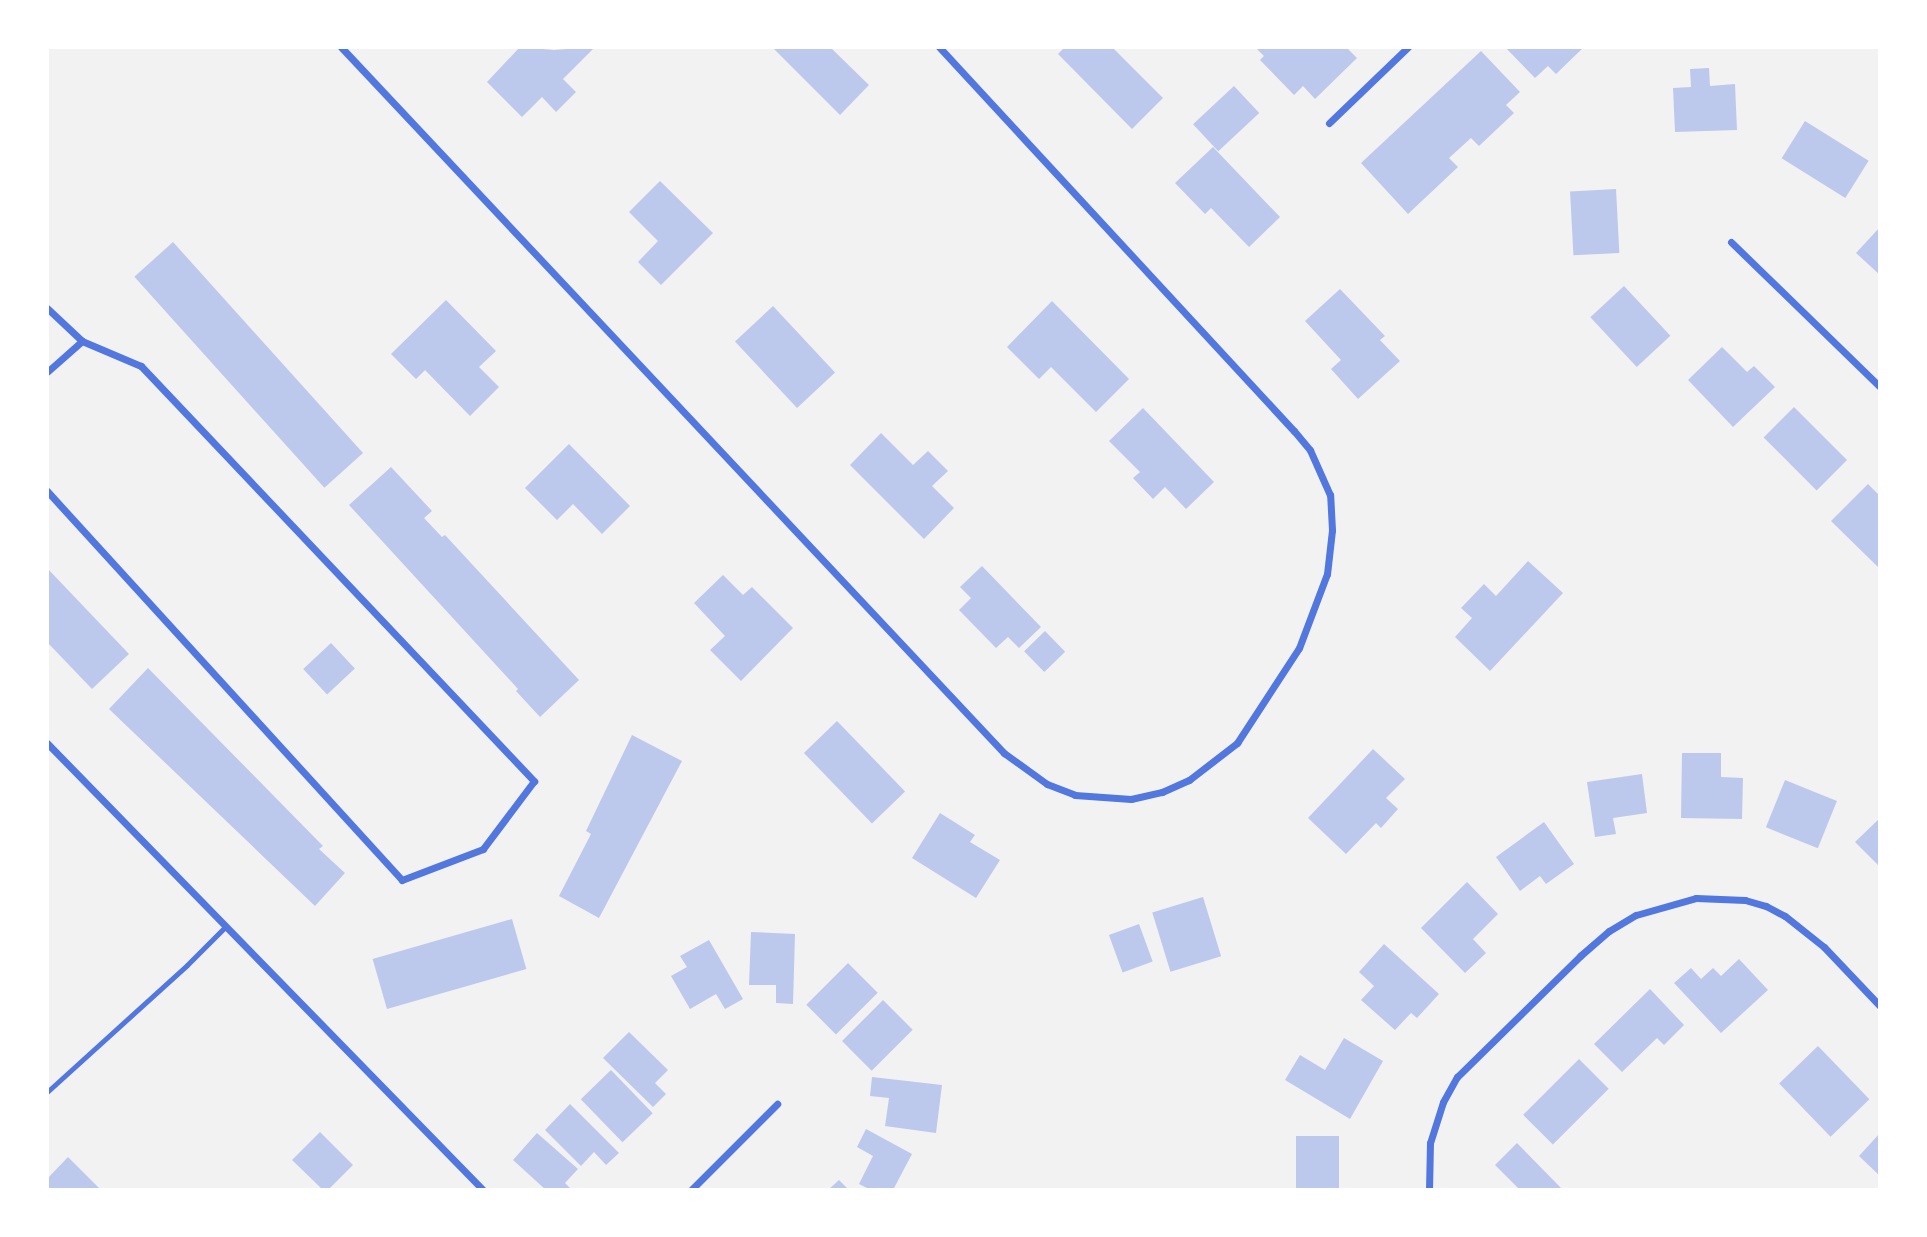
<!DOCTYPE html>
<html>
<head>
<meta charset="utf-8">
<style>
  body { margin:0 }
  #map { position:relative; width:1927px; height:1237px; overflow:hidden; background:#f2f2f2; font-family:"DejaVu Sans",sans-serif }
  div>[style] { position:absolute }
  .building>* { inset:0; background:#bdc9ec; transform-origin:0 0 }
  .service>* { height:5px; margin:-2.5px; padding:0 2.5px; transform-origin:2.5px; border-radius:2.5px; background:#5277de }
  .minor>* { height:7px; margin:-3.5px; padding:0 3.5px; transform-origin:3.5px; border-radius:3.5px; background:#5277de }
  span { translate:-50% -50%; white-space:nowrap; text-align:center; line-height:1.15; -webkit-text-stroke:6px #fff; paint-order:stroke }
  .frame { position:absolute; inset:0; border:49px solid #fff; pointer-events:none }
</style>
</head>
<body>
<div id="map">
  <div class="building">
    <div style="clip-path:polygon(520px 47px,554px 50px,595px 47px,563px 79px,576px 92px,556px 112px,542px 97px,522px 117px,487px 82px)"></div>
    <div style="clip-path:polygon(772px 47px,830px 47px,869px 85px,840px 115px)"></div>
    <div style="clip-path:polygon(1065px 47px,1112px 47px,1163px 98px,1132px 129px,1058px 54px)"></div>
    <div style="clip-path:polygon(1255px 47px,1346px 47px,1357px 58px,1315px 99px,1303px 86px,1294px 95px,1260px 60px,1264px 56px)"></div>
    <div style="clip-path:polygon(1505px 47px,1584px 47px,1556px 74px,1548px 66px,1535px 78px)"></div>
    <div style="clip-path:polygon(1481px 51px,1520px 92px,1506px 105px,1514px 113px,1479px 146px,1471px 138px,1449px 158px,1458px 167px,1408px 214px,1361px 163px)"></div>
    <div style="clip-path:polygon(1709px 68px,1710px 86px,1735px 84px,1737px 130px,1675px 132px,1673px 88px,1691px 87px,1690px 69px)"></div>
    <div style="left:1234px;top:86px;width:37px;height:56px;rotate:47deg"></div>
    <div style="left:1805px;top:121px;width:75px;height:44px;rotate:32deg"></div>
    <div style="clip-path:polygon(1213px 147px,1280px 217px,1249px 247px,1211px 208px,1205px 214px,1175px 183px)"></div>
    <div style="clip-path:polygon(660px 181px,713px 233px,661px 285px,638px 262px,658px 241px,629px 212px)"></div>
    <div style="left:1616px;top:189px;width:64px;height:46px;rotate:87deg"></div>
    <div style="clip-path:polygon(1880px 227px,1880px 275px,1856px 253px)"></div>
    <div style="left:173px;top:242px;width:284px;height:52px;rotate:48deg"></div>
    <div style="left:1624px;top:286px;width:68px;height:46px;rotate:47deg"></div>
    <div style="clip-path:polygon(1340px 289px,1385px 336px,1380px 340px,1400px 361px,1358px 399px,1331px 369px,1341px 360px,1305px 321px)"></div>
    <div style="clip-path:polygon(446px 300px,496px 351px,479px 367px,499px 387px,470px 416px,425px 370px,416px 379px,391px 354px)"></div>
    <div style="clip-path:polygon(1052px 301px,1129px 379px,1096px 412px,1051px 367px,1039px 379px,1007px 347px)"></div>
    <div style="left:773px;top:306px;width:91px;height:52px;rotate:47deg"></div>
    <div style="clip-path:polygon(1722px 347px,1747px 372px,1754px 366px,1775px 387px,1733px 427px,1688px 380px)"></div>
    <div style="left:1794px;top:407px;width:75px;height:43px;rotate:45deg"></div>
    <div style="clip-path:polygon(1143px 408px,1214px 482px,1186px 509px,1165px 487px,1153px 499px,1133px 478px,1140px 472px,1109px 441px)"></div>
    <div style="clip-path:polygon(881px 433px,913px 465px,928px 451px,948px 471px,932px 486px,954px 508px,924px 539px,850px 465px)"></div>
    <div style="clip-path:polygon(569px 444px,630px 506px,602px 534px,573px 504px,557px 520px,525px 488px)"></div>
    <div style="clip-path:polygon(391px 467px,432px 511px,424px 518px,442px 537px,445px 535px,579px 680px,540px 717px,516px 691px,518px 689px,349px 505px)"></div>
    <div style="clip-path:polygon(1868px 484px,1880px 496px,1880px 569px,1831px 521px)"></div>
    <div style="clip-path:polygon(1528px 561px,1563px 593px,1490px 671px,1455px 637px,1472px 618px,1461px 608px,1484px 584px,1496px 596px)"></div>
    <div style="clip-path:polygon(982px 566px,1041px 627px,1019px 648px,1008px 637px,996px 648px,959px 610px,971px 598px,960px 587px)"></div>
    <div style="clip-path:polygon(47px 568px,129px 654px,92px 689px,47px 642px)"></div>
    <div style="clip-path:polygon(723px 575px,743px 595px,752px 587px,793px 628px,741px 681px,710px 650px,725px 636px,694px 603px)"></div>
    <div style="left:1045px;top:631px;width:29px;height:29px;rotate:46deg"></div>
    <div style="left:331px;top:643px;width:35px;height:38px;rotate:47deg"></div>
    <div style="clip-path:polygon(148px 668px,323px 846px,319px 849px,345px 873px,315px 906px,109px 709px)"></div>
    <div style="left:837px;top:721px;width:98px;height:46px;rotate:46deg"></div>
    <div style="clip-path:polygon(632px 735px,682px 761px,599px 918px,559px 896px,591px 834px,586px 831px)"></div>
    <div style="clip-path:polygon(1373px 749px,1405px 779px,1386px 798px,1398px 809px,1381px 828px,1376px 823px,1346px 854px,1308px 818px)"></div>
    <div style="clip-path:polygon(1682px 753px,1721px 753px,1721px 777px,1743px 778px,1742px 819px,1681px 818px)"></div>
    <div style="clip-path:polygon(1642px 774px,1647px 813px,1613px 818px,1616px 834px,1595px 837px,1587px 782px)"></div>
    <div style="left:1785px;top:780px;width:56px;height:51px;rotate:22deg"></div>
    <div style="clip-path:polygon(940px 813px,975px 835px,970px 842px,1000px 860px,976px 898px,912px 858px)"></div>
    <div style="clip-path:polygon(1880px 818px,1880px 867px,1855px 842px)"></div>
    <div style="clip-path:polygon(1544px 822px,1574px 864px,1546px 884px,1540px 876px,1520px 891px,1496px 857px)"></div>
    <div style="clip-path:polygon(1467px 882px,1498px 914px,1473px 939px,1486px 953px,1465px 973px,1421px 928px)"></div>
    <div style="left:1203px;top:897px;width:62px;height:53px;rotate:73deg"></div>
    <div style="left:512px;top:919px;width:52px;height:145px;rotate:74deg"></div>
    <div style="left:1139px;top:924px;width:40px;height:32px;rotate:70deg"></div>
    <div style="clip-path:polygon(751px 932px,795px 934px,793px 1004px,776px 1003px,776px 985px,749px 985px)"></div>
    <div style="clip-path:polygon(709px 940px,743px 999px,725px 1009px,716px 994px,690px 1009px,671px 976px,687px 967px,680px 956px)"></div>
    <div style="clip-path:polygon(1384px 944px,1439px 994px,1417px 1018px,1411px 1013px,1395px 1030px,1361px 1000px,1374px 986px,1359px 972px)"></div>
    <div style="clip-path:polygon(1739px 959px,1768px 990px,1721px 1033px,1674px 983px,1691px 968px,1701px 979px,1713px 968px,1721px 976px)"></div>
    <div style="left:848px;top:963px;width:42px;height:59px;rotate:45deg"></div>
    <div style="clip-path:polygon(1650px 989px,1684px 1025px,1664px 1045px,1657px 1038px,1622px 1072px,1594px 1044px)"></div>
    <div style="left:883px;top:1000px;width:42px;height:58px;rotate:45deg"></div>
    <div style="clip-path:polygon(629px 1032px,668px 1070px,655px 1083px,666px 1094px,653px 1107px,603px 1058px)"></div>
    <div style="clip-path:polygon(1344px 1038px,1383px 1061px,1350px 1119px,1285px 1080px,1300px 1055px,1325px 1070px)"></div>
    <div style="left:1818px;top:1046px;width:74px;height:54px;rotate:46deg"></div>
    <div style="left:1579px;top:1059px;width:42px;height:79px;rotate:45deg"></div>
    <div style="left:611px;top:1070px;width:60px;height:42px;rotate:46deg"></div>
    <div style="clip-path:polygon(872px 1077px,942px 1085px,936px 1133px,885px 1126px,889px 1098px,870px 1096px)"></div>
    <div style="clip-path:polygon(570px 1104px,619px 1153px,606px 1165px,594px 1152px,581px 1166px,545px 1130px)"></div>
    <div style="clip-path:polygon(866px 1129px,912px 1154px,893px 1190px,871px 1190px,859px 1184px,873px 1156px,857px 1147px)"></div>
    <div style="clip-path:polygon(320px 1132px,353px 1165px,328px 1190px,323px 1190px,292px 1160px)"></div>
    <div style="clip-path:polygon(537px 1133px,578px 1169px,565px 1183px,572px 1190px,546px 1190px,513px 1160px)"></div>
    <div style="clip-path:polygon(1880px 1133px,1880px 1176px,1859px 1156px)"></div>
    <div style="left:1296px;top:1136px;width:43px;height:54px"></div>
    <div style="clip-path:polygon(1517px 1143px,1563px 1190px,1520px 1190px,1495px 1165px)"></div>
    <div style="clip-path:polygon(68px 1157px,101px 1190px,47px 1189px,47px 1179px)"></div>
    <div style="clip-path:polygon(839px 1180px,849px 1190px,828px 1190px)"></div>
  </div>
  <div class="service">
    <div style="left:47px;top:1092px;width:189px;rotate:-42.2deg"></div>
    <div style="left:187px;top:965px;width:55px;rotate:-45deg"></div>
  </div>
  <div class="minor">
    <div style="left:341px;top:47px;width:969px;rotate:46.8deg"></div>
    <div style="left:1004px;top:753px;width:53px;rotate:35.8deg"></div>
    <div style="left:1047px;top:784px;width:30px;rotate:21deg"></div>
    <div style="left:1075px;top:795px;width:56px;rotate:4.1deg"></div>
    <div style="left:1131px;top:799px;width:32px;rotate:-13deg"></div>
    <div style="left:1162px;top:792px;width:30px;rotate:-24deg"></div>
    <div style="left:1189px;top:780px;width:61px;rotate:-37.6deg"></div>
    <div style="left:1237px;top:743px;width:113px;rotate:-56.9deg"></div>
    <div style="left:1299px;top:648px;width:79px;rotate:-69.3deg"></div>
    <div style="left:1327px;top:574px;width:44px;rotate:-83.5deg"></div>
    <div style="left:1332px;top:530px;width:35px;rotate:-93deg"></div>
    <div style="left:1330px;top:495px;width:49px;rotate:-114deg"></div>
    <div style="left:1310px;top:450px;width:25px;rotate:-130deg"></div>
    <div style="left:1294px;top:431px;width:523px;rotate:-132.75deg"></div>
    <div style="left:1329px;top:123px;width:110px;rotate:-43.9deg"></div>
    <div style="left:1731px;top:242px;width:208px;rotate:44.2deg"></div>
    <div style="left:47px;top:308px;width:48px;rotate:43.3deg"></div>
    <div style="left:82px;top:341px;width:64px;rotate:23deg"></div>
    <div style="left:141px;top:366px;width:572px;rotate:46.56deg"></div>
    <div style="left:534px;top:781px;width:85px;rotate:126.9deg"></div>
    <div style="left:483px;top:849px;width:87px;rotate:159.1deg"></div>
    <div style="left:402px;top:880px;width:527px;rotate:-132.38deg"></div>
    <div style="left:47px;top:372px;width:47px;rotate:-41.5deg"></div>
    <div style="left:47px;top:743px;width:624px;rotate:45.71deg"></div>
    <div style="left:691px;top:1190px;width:122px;rotate:-45deg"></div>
    <div style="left:1429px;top:1190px;width:47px;rotate:-88.8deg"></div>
    <div style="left:1430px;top:1143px;width:43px;rotate:-72.4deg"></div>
    <div style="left:1443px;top:1102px;width:29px;rotate:-61deg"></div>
    <div style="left:1457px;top:1077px;width:173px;rotate:-44.5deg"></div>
    <div style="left:1580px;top:956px;width:38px;rotate:-41deg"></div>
    <div style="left:1609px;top:931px;width:31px;rotate:-31deg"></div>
    <div style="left:1636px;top:915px;width:62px;rotate:-15.8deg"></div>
    <div style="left:1696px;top:898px;width:49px;rotate:2.3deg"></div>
    <div style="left:1745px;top:900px;width:22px;rotate:16deg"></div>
    <div style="left:1766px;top:906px;width:21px;rotate:28deg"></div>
    <div style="left:1785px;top:916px;width:50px;rotate:38.5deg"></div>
    <div style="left:1824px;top:947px;width:81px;rotate:46.5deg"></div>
  </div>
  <div class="frame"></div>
</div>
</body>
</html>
